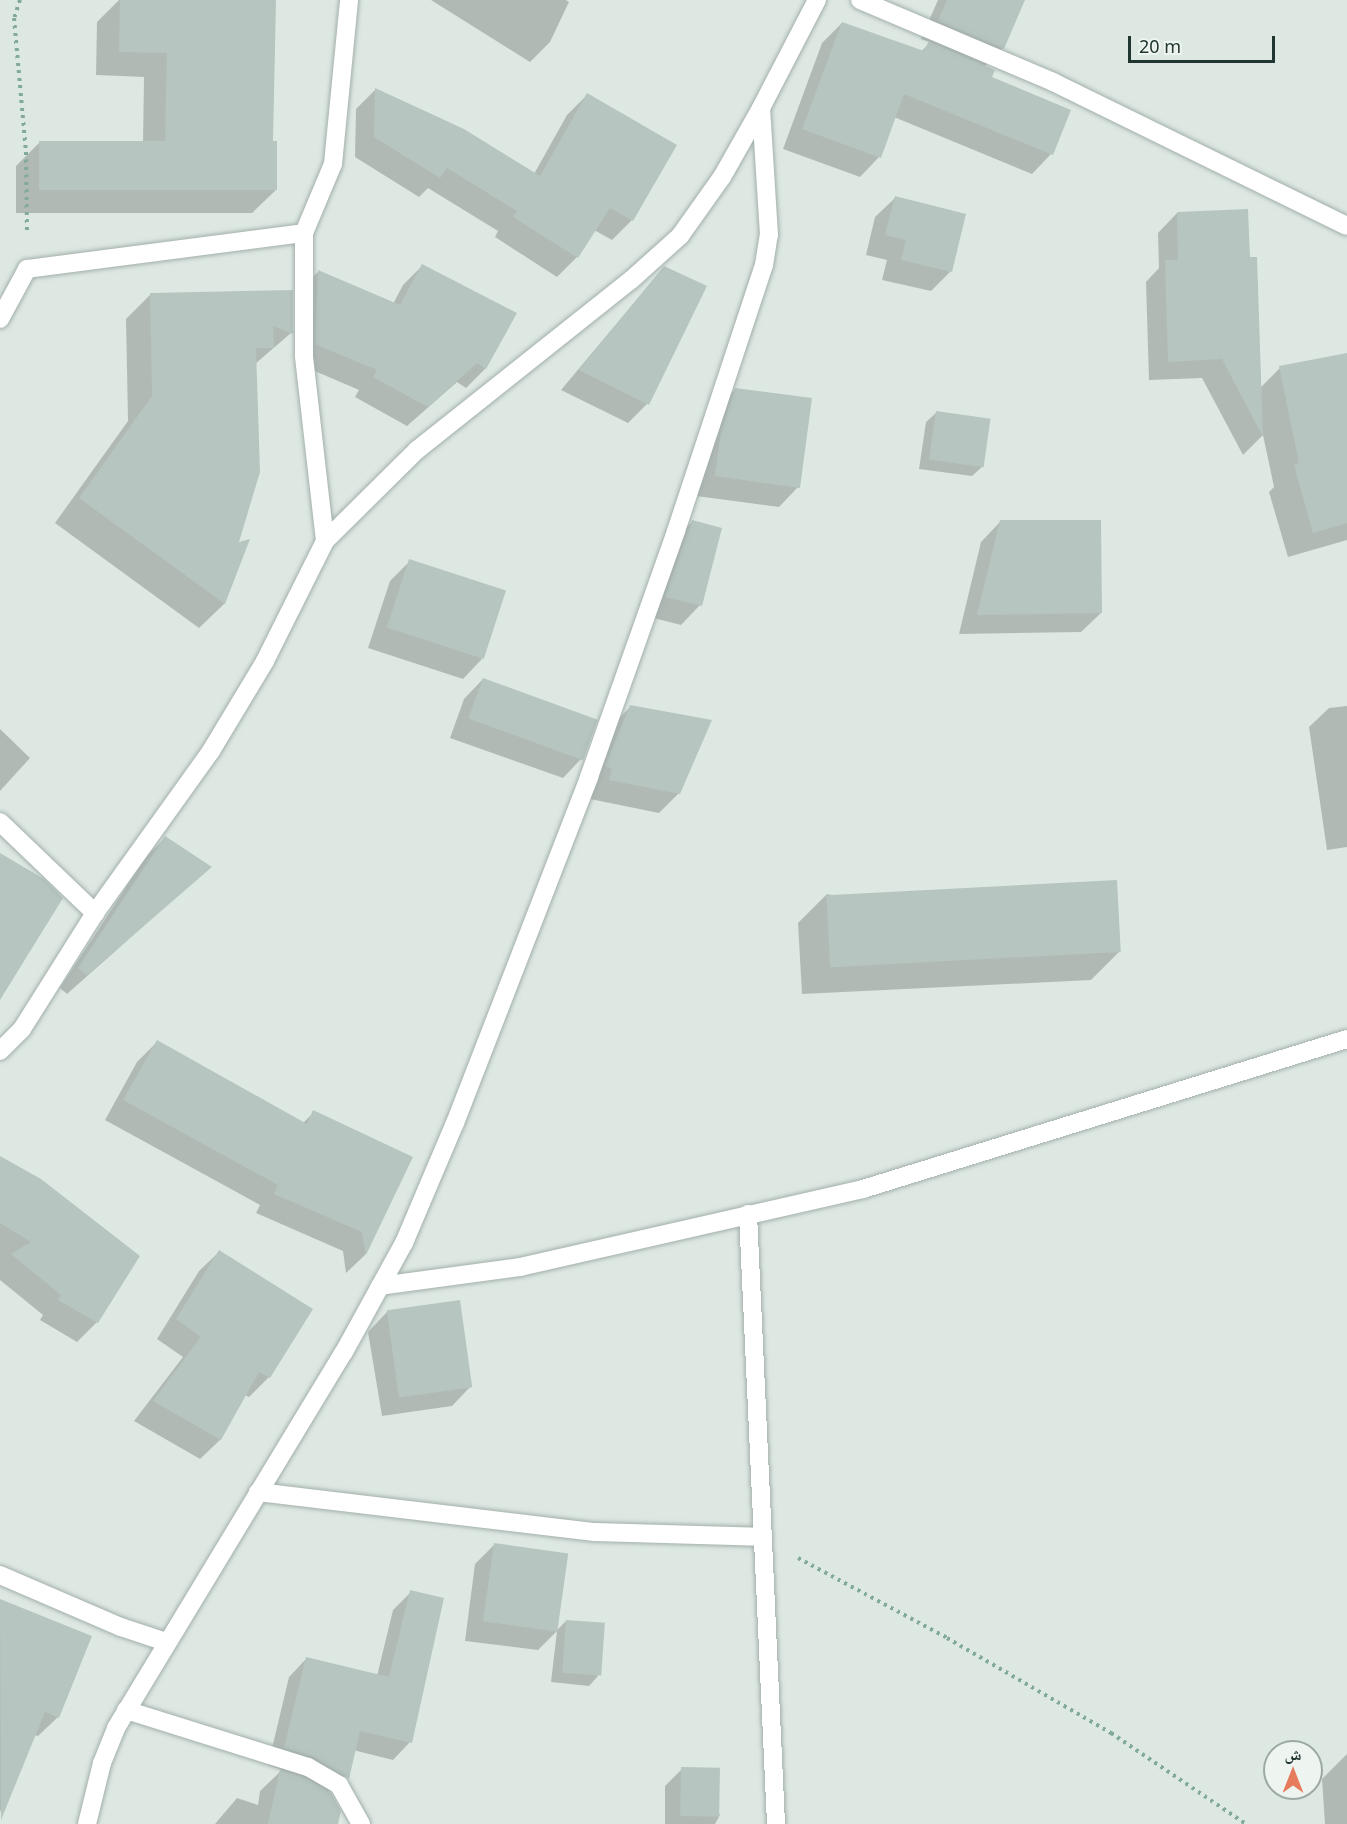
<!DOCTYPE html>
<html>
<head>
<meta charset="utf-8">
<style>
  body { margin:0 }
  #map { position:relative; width:1347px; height:1824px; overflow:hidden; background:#dee8e3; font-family:"Noto Sans","Noto Naskh Arabic",sans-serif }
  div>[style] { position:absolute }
  .shadow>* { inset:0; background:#0003 }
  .building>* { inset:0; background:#b6c5bf; transform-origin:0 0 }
  .path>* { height:4px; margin-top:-2px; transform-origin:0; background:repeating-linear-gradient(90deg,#81a99c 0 3px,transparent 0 7.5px) }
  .roads { filter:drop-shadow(0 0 2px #a2afaa) drop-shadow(0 0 2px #a2afaa) }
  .minor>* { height:18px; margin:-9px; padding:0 9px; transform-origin:9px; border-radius:9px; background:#fff }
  span { translate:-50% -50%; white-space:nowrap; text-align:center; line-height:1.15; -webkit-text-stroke:4.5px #eef5f1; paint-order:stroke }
  .north { position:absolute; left:1263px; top:1740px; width:60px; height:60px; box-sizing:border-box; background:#eef5f1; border:2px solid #9ca9a4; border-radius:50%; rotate:0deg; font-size:16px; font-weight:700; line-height:24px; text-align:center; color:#213630 }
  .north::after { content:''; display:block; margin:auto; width:21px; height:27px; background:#e67c5d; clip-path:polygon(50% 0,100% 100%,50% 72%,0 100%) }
  .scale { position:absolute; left:1128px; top:36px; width:147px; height:27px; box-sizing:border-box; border:3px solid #213630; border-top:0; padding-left:8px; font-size:18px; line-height:21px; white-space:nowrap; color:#213630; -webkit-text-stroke:4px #eef5f1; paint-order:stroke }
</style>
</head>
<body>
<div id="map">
  <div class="shadow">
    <div style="clip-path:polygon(119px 0,199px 0,271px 142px,276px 190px,252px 213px,16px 213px,16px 166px,40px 142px,143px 142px,144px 77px,96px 75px,97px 22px)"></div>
    <div style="clip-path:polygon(431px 0,566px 0,569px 2px,550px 42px,530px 62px)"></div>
    <div style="clip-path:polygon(938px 0,1023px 0,1003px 48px,984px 67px,990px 77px,1070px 111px,1051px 154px,1032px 174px,894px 117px,879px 157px,860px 177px,783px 149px,822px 43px,842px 23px,921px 52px,930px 42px,921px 39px)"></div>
    <div style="clip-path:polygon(375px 90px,534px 174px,567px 115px,587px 95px,632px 220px,612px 240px,594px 230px,577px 257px,557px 277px,495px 237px,498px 231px,428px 188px,419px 197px,355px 157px,356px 109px)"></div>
    <div style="clip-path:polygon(895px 198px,950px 272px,931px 291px,882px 280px,887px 260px,866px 255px,875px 217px)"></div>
    <div style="clip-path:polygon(1177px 213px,1249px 259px,1260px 388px,1280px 368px,1347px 354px,1347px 540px,1288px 557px,1269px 492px,1274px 487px,1263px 435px,1243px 455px,1202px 378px,1149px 380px,1146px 282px,1159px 268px,1158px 233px)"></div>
    <div style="clip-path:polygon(422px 266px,515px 314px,485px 369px,466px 388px,457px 382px,407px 426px,355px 397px,359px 390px,296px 363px,299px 291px,318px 272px,393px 304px,403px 285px)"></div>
    <div style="clip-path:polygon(664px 267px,647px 404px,628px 423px,561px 390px)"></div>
    <div style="clip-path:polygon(291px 292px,291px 333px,255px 364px,237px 544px,248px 541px,224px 604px,199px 628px,55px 523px,128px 421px,126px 319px,150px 295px)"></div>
    <div style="clip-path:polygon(736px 389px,798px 487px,779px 507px,696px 496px,716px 409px)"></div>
    <div style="clip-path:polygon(936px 413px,982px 467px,972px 476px,919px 469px,926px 422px)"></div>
    <div style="clip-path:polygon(692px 522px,700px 605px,681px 625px,646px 616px,672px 541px)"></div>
    <div style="clip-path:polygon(1000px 522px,1101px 613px,1081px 632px,959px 634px,981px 542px)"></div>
    <div style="clip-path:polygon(410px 561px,482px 659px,463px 679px,368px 648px,390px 581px)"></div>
    <div style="clip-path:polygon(483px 679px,582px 758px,563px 778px,450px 738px,464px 699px)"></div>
    <div style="clip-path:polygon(1347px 706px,1347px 847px,1327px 850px,1309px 727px,1329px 708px)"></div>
    <div style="clip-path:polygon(630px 707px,679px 793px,659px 813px,590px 799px,611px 727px)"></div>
    <div style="clip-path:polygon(0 729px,30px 758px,0 791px)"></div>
    <div style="clip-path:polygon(165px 838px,210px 867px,67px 994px,60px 988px,146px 857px)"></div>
    <div style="clip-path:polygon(827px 894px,1119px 952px,1091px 980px,802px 994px,798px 923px)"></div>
    <div style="clip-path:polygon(157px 1042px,303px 1123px,314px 1112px,411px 1158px,365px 1255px,346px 1273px,343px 1251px,256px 1213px,260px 1205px,105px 1120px,137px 1062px)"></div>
    <div style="clip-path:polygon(0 1158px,97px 1322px,77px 1342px,40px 1320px,43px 1315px,0 1280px)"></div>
    <div style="clip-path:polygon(219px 1252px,311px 1310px,268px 1378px,249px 1397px,245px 1395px,220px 1440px,200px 1459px,134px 1421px,183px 1357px,157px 1339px,199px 1271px)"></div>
    <div style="clip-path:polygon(387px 1312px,471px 1386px,452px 1406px,382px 1416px,368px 1332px)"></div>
    <div style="clip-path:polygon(494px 1545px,557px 1630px,566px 1621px,598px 1676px,589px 1686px,551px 1682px,557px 1631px,538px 1650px,465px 1641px,475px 1564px)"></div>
    <div style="clip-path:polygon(411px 1592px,410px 1742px,393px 1760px,353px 1750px,345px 1776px,327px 1793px,330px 1824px,215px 1824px,237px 1798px,258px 1805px,260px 1791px,282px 1770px,268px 1765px,289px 1677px,306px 1659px,377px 1676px,393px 1610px)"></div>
    <div style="clip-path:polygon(0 1601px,90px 1637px,58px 1717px,38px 1736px,34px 1735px,0 1812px)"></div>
    <div style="clip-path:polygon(1347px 1754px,1347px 1824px,1325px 1824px,1322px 1779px)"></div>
    <div style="clip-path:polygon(682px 1769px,720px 1815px,715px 1824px,665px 1824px,665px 1786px)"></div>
  </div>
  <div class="building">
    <div style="clip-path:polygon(120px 0,276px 0,273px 141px,277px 141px,277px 190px,39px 190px,39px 141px,165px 141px,167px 53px,119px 52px)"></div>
    <div style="clip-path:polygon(947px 0,1025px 0,1004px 49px,938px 21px)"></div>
    <div style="clip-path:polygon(842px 22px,924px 51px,929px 41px,995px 70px,992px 77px,1071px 110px,1053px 155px,904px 94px,881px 158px,802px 129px)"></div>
    <div style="clip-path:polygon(375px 88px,464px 129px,540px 176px,587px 93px,677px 145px,633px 221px,610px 208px,578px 258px,513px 217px,517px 211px,447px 168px,440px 178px,374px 137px)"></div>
    <div style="clip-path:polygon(895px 196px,966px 214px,952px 272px,901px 260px,906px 240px,885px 235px)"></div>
    <div style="clip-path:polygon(1248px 209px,1250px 257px,1257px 257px,1263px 437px,1222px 359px,1168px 362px,1165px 260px,1178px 260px,1177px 212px)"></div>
    <div style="clip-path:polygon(422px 264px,517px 313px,486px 369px,477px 363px,428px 407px,373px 377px,377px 370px,315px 344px,318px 270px,400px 305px)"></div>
    <div style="clip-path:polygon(664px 266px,707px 286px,649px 405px,579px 370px)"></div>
    <div style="clip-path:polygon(293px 290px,293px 334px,273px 326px,274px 348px,256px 348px,260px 472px,239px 542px,250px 539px,225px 604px,79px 498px,152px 396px,150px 293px)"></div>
    <div style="clip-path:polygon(1347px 353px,1347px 523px,1313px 533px,1294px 465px,1299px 463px,1279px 366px)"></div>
    <div style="clip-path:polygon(735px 388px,812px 398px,800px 488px,715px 476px,721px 430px)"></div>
    <div style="left:936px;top:411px;width:55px;height:49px;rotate:8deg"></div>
    <div style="clip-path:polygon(692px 520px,722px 528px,702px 606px,665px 597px)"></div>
    <div style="clip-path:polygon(1000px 520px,1101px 520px,1102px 613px,977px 615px)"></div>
    <div style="left:409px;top:559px;width:102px;height:72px;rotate:18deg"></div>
    <div style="left:483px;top:678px;width:122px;height:43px;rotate:20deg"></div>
    <div style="clip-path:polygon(630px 705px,712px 720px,680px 794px,609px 780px,612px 769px,605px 766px)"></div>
    <div style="clip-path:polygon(165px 836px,212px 867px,87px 975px,78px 968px)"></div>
    <div style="clip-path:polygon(0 853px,44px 879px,63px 898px,0 1000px)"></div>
    <div style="left:1117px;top:880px;width:72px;height:291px;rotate:87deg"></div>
    <div style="clip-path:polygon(157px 1040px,307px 1124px,313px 1110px,413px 1157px,366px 1255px,362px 1232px,274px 1194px,278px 1185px,123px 1100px)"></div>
    <div style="clip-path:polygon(0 1156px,41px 1179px,140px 1256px,98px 1323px,58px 1300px,61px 1295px,11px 1254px,31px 1242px,0 1223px)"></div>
    <div style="clip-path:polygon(219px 1250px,313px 1309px,270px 1378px,259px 1372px,221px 1440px,153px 1401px,201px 1337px,176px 1319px)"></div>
    <div style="left:460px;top:1300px;width:88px;height:74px;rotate:82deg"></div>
    <div style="left:494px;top:1543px;width:75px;height:79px;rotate:8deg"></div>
    <div style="clip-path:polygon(410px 1590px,444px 1598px,412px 1743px,360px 1731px,349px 1779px,314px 1757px,284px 1748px,306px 1657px,389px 1677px)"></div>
    <div style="clip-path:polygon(0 1599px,92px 1636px,59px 1718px,45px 1712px,1px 1820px)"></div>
    <div style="left:566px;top:1620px;width:39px;height:53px;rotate:4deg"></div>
    <div style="left:681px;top:1767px;width:39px;height:49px;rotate:1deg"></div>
    <div style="clip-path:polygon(280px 1770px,303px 1777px,331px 1793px,341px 1811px,338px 1824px,268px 1824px)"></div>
  </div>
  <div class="path">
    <div style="left:20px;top:0;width:19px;rotate:108deg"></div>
    <div style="left:14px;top:18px;width:135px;rotate:84.9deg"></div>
    <div style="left:26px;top:152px;width:81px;rotate:89.3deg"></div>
    <div style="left:798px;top:1558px;width:169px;rotate:28.2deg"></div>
    <div style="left:947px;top:1638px;width:190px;rotate:30.1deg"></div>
    <div style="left:1111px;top:1733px;width:163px;rotate:34deg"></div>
  </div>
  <div class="roads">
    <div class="minor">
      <div style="left:860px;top:0;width:210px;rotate:23deg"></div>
      <div style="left:1053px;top:82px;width:327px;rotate:26.1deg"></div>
      <div style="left:0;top:319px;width:57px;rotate:-61.6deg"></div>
      <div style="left:27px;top:269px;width:279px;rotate:-7.4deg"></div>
      <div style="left:325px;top:541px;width:186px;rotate:-96.5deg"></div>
      <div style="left:304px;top:356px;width:123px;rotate:-90deg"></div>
      <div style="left:304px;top:233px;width:75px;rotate:-67.2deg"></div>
      <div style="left:333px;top:164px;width:165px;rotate:-84.4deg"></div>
      <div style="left:0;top:822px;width:132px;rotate:43.8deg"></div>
      <div style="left:0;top:1051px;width:31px;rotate:-45deg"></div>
      <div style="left:22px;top:1029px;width:137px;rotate:-57.8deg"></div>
      <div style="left:95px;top:913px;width:199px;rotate:-54.4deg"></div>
      <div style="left:211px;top:751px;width:105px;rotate:-59deg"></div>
      <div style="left:265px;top:661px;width:134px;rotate:-63.4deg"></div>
      <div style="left:325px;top:541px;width:129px;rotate:-44.7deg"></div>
      <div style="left:417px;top:450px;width:273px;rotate:-38.5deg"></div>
      <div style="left:631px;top:280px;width:66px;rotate:-41.9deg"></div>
      <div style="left:680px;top:236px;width:72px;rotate:-54.6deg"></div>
      <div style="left:722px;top:177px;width:79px;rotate:-60.5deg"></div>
      <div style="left:748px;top:1214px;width:611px;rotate:87.37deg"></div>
      <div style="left:380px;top:1286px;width:141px;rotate:-7.7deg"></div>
      <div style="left:520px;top:1267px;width:352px;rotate:-12.8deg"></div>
      <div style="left:863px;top:1189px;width:507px;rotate:-17.22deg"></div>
      <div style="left:258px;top:1492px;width:339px;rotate:6.8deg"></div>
      <div style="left:595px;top:1532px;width:165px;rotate:1.7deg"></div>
      <div style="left:0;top:1575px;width:132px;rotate:23.3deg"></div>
      <div style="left:121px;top:1627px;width:47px;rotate:18.4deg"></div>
      <div style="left:126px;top:1710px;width:191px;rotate:17.4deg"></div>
      <div style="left:308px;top:1767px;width:36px;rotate:30deg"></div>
      <div style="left:339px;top:1785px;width:45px;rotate:60.6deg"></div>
      <div style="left:87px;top:1824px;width:63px;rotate:-76.2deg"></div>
      <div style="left:102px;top:1763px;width:38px;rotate:-68deg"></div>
      <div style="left:116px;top:1728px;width:440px;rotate:-58.8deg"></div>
      <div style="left:344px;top:1352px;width:124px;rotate:-61.2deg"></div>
      <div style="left:404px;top:1243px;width:130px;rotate:-67deg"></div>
      <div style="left:455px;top:1123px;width:371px;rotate:-68.8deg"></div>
      <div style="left:589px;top:777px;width:261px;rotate:-70.5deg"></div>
      <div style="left:676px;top:531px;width:280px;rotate:-71.7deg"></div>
      <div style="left:764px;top:265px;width:30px;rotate:-81deg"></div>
      <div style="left:769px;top:235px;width:127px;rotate:-93.6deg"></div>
      <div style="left:761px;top:108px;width:122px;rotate:-62.6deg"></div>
    </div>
  </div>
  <div class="north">ش</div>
  <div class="scale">20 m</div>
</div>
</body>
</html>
